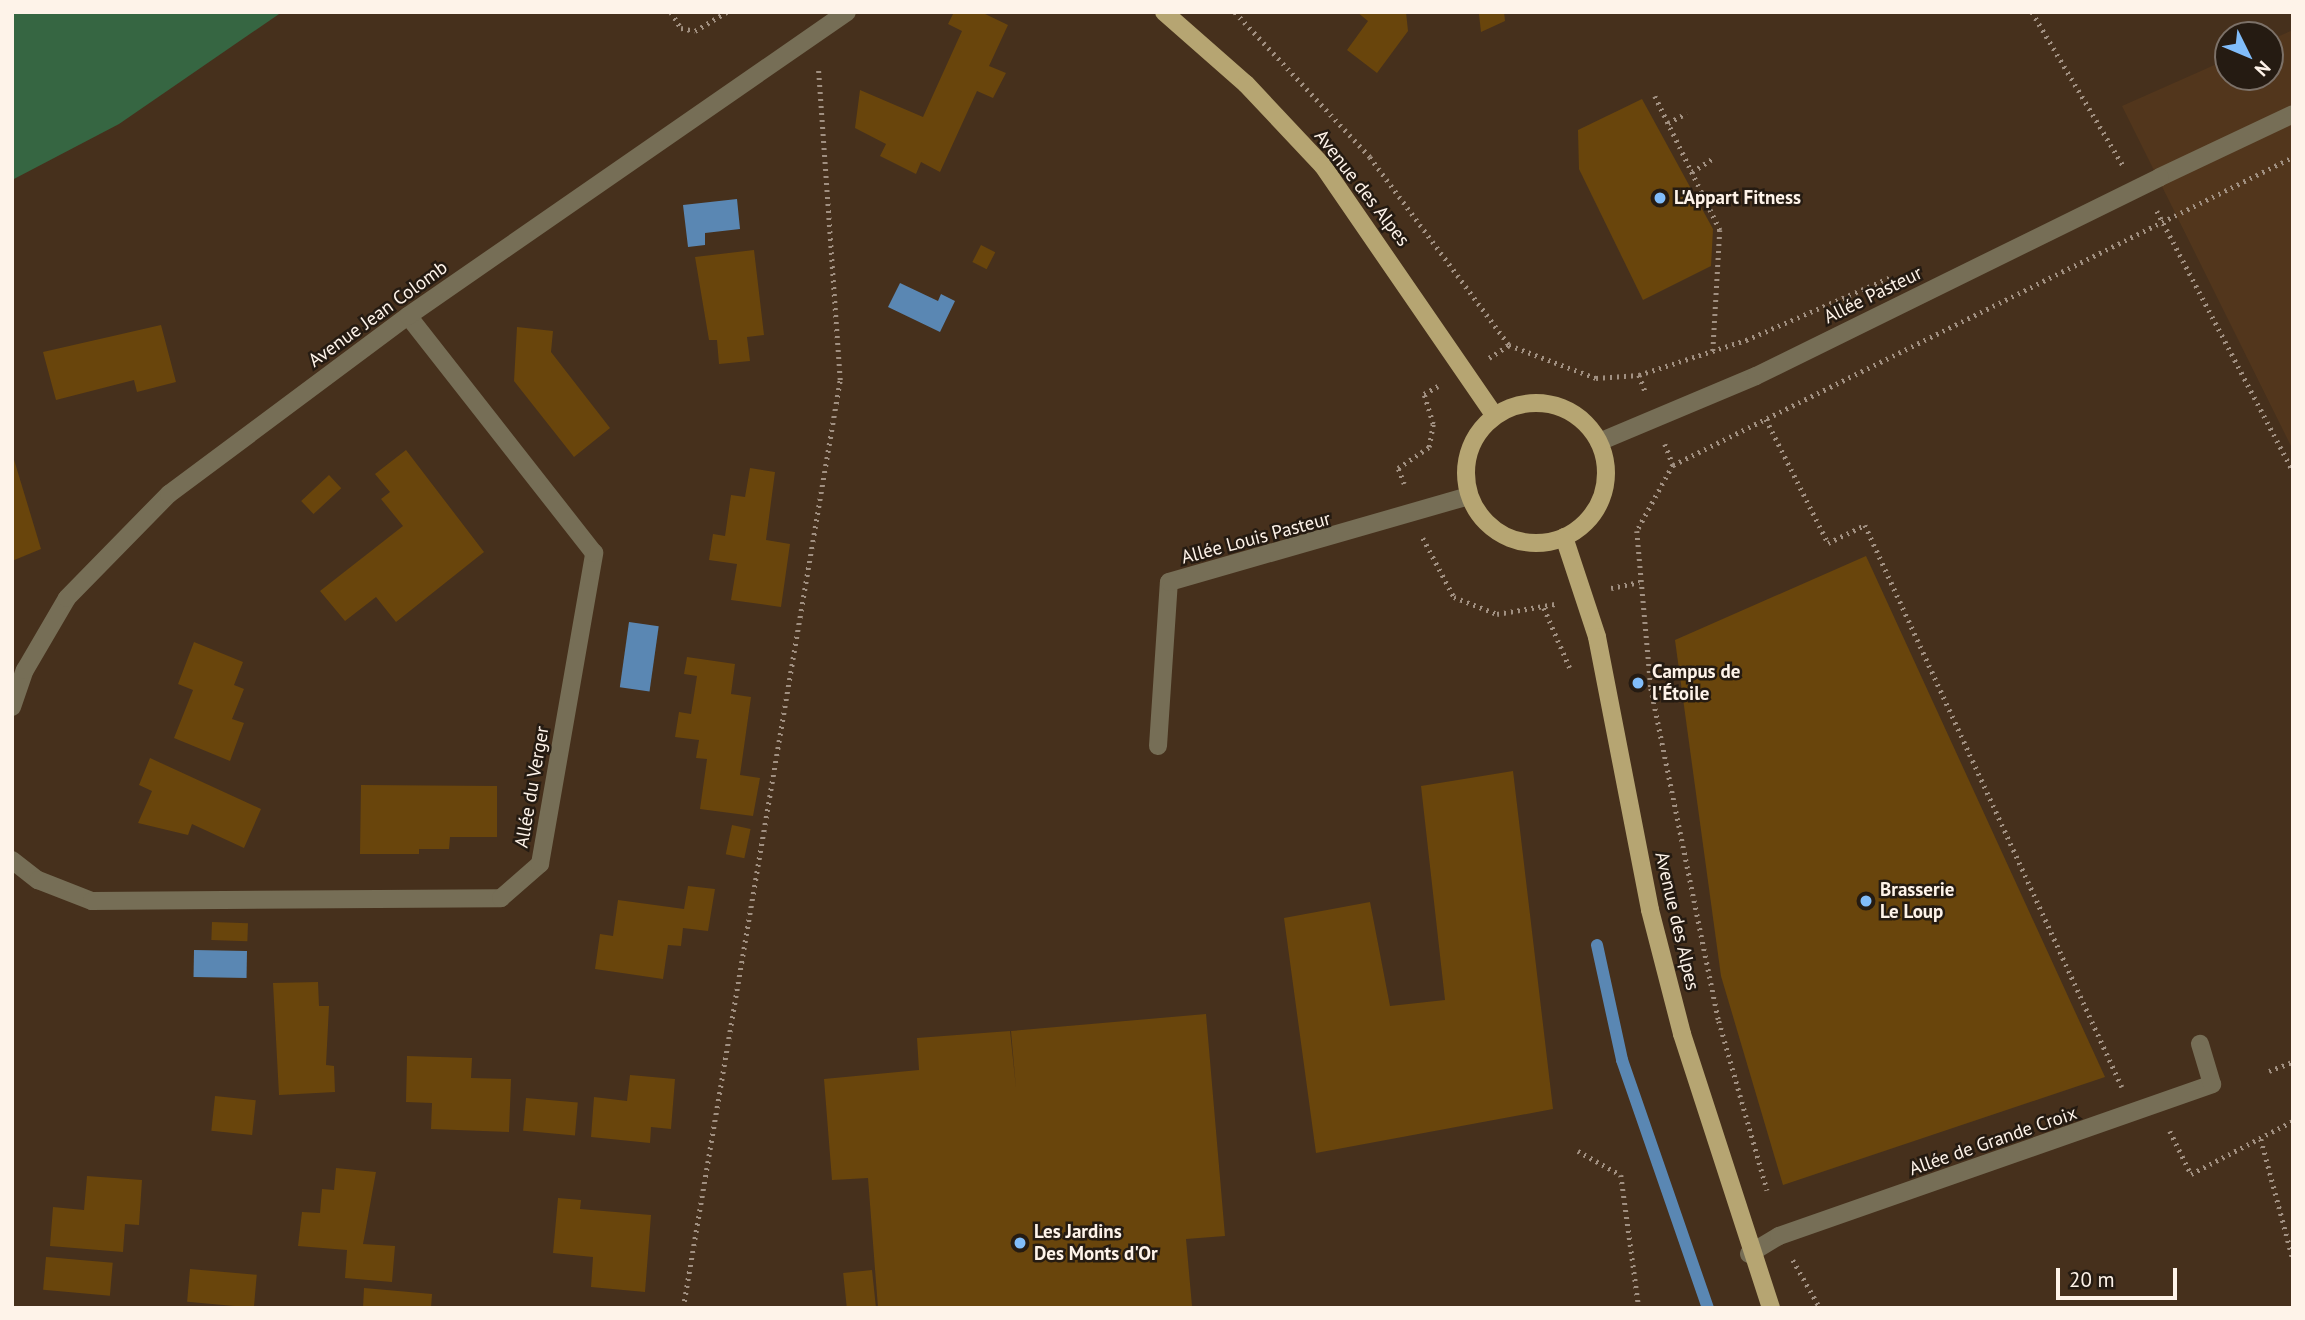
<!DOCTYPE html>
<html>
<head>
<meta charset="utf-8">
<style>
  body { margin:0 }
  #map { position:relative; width:2305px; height:1320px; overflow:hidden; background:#46301c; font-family:"PT Sans",sans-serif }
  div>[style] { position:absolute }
  .built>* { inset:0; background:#52361c }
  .green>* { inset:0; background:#366642 }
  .water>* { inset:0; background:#5a87b3; transform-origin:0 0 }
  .stream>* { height:12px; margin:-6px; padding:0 6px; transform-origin:6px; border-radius:6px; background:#5a87b3 }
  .building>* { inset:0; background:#69450c; transform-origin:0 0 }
  .path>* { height:4.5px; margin-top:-2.25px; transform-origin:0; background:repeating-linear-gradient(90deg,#a19081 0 2px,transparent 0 7px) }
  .service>* { height:18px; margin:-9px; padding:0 9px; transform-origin:9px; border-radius:9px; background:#766e56 }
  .minor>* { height:18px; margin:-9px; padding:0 9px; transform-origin:9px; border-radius:9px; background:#766e56 }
  .tertiary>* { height:18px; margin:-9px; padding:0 9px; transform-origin:9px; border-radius:9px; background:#766e56 }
  .primary>* { height:18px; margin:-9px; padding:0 9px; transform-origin:9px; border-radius:9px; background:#b6a572 }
  .primary>.ring { margin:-9px; padding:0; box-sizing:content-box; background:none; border:18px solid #b6a572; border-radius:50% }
  .dots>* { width:19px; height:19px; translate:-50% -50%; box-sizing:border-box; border:4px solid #251b12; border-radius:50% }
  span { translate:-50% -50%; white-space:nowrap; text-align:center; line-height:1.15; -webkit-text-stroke:5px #251b12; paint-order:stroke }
  .street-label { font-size:19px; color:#fef3e9 }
  .poi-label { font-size:19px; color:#fef3e9; font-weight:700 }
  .left { translate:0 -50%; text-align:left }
  .frame { position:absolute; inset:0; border:14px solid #fef3e9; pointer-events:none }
  .north { position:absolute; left:2214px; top:21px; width:70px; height:70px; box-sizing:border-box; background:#251b12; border:2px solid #7c7168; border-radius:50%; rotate:133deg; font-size:19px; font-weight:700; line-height:28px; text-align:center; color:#fef3e9 }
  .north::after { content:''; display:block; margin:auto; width:24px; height:32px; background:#81bdfa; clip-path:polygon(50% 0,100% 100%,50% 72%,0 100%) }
  .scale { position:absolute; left:2056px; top:1268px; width:121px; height:32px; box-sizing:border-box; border:4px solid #fef3e9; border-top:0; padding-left:9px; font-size:21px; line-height:24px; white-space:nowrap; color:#fef3e9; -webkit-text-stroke:5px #251b12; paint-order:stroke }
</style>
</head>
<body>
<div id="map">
  <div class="built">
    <div style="clip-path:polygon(2293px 30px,2293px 450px,2122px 106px,2228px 59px,2228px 77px,2270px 77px,2270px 40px)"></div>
  </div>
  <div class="green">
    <div style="clip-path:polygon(12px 12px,282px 12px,119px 124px,12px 180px)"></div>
  </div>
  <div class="water">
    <div style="clip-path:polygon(737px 199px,740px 229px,705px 233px,705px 245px,688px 247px,683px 205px)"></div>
    <div style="clip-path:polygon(900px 283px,938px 301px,941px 294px,955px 301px,940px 332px,888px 307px)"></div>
    <div style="left:629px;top:622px;width:30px;height:66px;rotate:8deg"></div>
    <div style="left:194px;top:950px;width:53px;height:27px;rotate:1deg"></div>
  </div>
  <div class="stream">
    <div style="left:1597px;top:945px;width:118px;rotate:77.7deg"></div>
    <div style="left:1622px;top:1060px;width:262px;rotate:70.9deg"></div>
  </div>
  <div class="building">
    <div style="clip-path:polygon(954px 12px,981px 12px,1008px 25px,989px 66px,1006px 73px,993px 98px,977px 91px,940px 172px,921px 162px,916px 174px,880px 156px,886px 144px,855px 128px,860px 90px,923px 117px,962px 31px,948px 24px)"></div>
    <div style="clip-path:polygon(1357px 12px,1406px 12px,1408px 31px,1377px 73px,1347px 50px,1368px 21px)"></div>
    <div style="clip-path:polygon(1504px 12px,1505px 21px,1481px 32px,1479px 14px)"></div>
    <div style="clip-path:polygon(1642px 99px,1713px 229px,1711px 266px,1643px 300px,1579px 169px,1578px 130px)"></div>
    <div style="left:981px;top:245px;width:16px;height:19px;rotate:27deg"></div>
    <div style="clip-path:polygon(754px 250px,764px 335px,747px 337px,750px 361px,719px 364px,717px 340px,709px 340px,695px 257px)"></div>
    <div style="clip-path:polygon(161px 325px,176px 382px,137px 392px,134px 380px,56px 400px,43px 352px)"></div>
    <div style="clip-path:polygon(517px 327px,553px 331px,551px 352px,610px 428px,574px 457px,514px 381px)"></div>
    <div style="clip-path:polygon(406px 450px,484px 552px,396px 622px,376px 597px,345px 621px,320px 591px,403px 526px,381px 499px,390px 492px,375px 474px)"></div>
    <div style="clip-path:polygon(12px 453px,41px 549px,12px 561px)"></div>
    <div style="clip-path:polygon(750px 468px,775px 472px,766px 540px,790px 544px,781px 607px,731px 600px,737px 564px,709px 560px,713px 534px,725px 536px,731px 495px,745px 497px)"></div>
    <div style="left:329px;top:475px;width:18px;height:38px;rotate:47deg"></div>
    <div style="clip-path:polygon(1866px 556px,2105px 1077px,1783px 1185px,1721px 976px,1675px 640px)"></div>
    <div style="clip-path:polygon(194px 642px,243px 662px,234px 685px,244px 689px,232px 719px,244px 723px,230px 761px,174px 738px,193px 690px,178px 684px)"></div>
    <div style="clip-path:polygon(687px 657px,735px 664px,731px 694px,751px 697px,740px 775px,760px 778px,753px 816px,700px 809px,707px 759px,696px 758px,699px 740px,675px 737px,679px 712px,691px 714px,697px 676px,684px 674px)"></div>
    <div style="clip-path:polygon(150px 758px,261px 809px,244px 848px,192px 824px,188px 835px,138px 823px,152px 791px,139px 785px)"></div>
    <div style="clip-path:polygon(1513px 771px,1553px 1109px,1316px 1153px,1284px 918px,1370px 902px,1390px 1006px,1445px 1000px,1421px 786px)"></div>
    <div style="clip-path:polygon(361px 785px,497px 786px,497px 837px,450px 837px,449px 849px,419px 849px,419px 854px,360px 854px)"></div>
    <div style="left:732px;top:825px;width:19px;height:30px;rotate:12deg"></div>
    <div style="clip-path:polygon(688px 886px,715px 889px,708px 931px,683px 928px,681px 946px,668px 945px,663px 979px,595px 969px,600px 934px,613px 936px,618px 900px,684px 909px)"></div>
    <div style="left:212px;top:922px;width:36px;height:18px;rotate:2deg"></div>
    <div style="clip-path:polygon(318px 982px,319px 1006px,329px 1006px,326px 1065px,334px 1066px,335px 1092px,279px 1095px,273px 983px)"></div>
    <div style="clip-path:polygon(1206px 1014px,1225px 1236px,1186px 1239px,1192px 1306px,878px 1308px,868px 1178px,832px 1180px,824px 1079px,919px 1070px,917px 1038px,1010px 1031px,1016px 1088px,1011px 1031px)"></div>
    <div style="clip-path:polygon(407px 1056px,472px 1058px,471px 1078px,511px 1079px,509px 1132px,431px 1129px,432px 1103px,406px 1102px)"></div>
    <div style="clip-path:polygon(630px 1075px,675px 1079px,671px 1129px,651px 1127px,650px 1143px,591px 1137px,594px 1097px,627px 1101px)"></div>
    <div style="left:215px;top:1096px;width:41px;height:35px;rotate:6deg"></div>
    <div style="left:526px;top:1098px;width:52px;height:33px;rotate:5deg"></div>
    <div style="clip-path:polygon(336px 1168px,376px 1172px,363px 1244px,395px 1246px,392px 1282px,345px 1278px,347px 1250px,298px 1246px,302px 1212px,320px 1213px,322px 1189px,334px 1190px)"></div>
    <div style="clip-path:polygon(87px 1176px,142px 1180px,139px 1225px,125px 1224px,123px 1252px,50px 1246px,53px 1207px,84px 1210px)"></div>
    <div style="clip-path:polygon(558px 1198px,581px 1200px,580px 1209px,651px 1215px,645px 1292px,591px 1287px,593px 1257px,553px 1253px)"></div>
    <div style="left:46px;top:1257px;width:67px;height:33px;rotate:5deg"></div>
    <div style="left:190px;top:1269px;width:67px;height:33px;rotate:5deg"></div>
    <div style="left:872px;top:1270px;width:38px;height:29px;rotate:84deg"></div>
    <div style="clip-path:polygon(364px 1288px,432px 1294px,431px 1308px,363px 1308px)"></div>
  </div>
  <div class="path">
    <div style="left:671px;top:12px;width:19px;rotate:58deg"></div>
    <div style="left:681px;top:28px;width:14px;rotate:12deg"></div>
    <div style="left:695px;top:31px;width:37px;rotate:-31deg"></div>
    <div style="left:1235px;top:12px;width:198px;rotate:47deg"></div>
    <div style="left:1370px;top:157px;width:234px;rotate:53.5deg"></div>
    <div style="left:1509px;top:345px;width:93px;rotate:20.8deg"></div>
    <div style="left:1596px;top:378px;width:43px;rotate:-4deg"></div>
    <div style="left:1639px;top:375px;width:19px;rotate:69deg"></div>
    <div style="left:2032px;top:12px;width:178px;rotate:59.3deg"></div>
    <div style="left:1655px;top:96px;width:149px;rotate:64.1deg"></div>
    <div style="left:1720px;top:230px;width:121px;rotate:93.3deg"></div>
    <div style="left:1668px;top:123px;width:21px;rotate:-28deg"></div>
    <div style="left:1692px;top:172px;width:24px;rotate:-33deg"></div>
    <div style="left:2157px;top:211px;width:293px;rotate:62.4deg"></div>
    <div style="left:1489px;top:358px;width:24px;rotate:-33deg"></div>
    <div style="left:1639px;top:375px;width:113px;rotate:-18.1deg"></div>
    <div style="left:1746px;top:340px;width:158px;rotate:-23.5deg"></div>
    <div style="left:1766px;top:419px;width:139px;rotate:63.4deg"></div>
    <div style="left:1828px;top:543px;width:41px;rotate:-25.9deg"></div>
    <div style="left:1865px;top:525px;width:618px;rotate:65.43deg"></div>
    <div style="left:1665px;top:444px;width:22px;rotate:69deg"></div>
    <div style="left:1673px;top:465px;width:75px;rotate:118.6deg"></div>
    <div style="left:1637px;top:531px;width:158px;rotate:84.9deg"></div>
    <div style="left:1651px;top:688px;width:340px;rotate:78.5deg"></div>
    <div style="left:1719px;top:1021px;width:176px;rotate:74.1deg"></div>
    <div style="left:1673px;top:465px;width:692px;rotate:-26.42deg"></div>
    <div style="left:1404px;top:484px;width:17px;rotate:-111deg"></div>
    <div style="left:1398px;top:468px;width:37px;rotate:-34deg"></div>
    <div style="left:1429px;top:447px;width:23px;rotate:-80deg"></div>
    <div style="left:1433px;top:424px;width:31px;rotate:-107deg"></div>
    <div style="left:1424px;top:394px;width:16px;rotate:-30deg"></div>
    <div style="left:1423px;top:538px;width:67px;rotate:62.3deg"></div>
    <div style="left:1454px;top:597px;width:46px;rotate:21.6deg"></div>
    <div style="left:1497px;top:614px;width:59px;rotate:-9.8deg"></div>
    <div style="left:1611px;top:588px;width:29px;rotate:-12deg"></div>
    <div style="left:1544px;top:608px;width:65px;rotate:66.6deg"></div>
    <div style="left:2269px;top:1071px;width:26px;rotate:-21deg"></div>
    <div style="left:2170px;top:1131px;width:48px;rotate:64deg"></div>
    <div style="left:2191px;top:1174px;width:115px;rotate:-27.5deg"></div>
    <div style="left:2261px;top:1139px;width:124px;rotate:75.1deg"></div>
    <div style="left:1578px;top:1151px;width:49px;rotate:29.2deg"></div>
    <div style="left:1621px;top:1175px;width:134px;rotate:82.3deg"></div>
    <div style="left:1793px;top:1260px;width:55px;rotate:60.6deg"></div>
    <div style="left:683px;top:1308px;width:941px;rotate:-80.4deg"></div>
    <div style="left:840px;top:380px;width:314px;rotate:-94deg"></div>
  </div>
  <div class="service">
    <div style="left:2160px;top:177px;width:147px;rotate:-25.3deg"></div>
  </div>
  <div class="minor">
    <div style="left:1599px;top:442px;width:170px;rotate:-22.8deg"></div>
    <div style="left:1756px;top:376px;width:450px;rotate:-26.2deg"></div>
    <div style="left:1158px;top:746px;width:164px;rotate:-86.2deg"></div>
    <div style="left:1169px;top:582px;width:312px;rotate:-16deg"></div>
    <div style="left:12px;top:860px;width:33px;rotate:38deg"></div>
    <div style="left:38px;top:880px;width:58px;rotate:21.3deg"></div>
    <div style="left:92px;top:901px;width:409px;rotate:-0.4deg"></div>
    <div style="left:501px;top:898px;width:52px;rotate:-41.1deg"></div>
    <div style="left:540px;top:864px;width:316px;rotate:-80.1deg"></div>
    <div style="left:594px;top:553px;width:301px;rotate:-128.1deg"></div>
    <div style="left:1749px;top:1254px;width:35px;rotate:-31deg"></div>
    <div style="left:1779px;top:1236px;width:459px;rotate:-19.3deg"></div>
    <div style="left:2212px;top:1084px;width:42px;rotate:-106.7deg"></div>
  </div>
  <div class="tertiary">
    <div style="left:12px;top:707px;width:39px;rotate:-71deg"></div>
    <div style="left:25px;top:670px;width:83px;rotate:-59.7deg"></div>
    <div style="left:67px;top:598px;width:146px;rotate:-45.6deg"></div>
    <div style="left:169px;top:494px;width:298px;rotate:-36.7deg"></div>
    <div style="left:408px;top:316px;width:534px;rotate:-34.7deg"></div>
  </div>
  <div class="primary">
    <div style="left:1164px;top:12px;width:109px;rotate:41.3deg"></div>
    <div style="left:1246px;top:84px;width:112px;rotate:46.8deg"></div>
    <div style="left:1323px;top:166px;width:303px;rotate:55.5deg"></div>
    <div class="ring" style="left:1466px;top:403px;width:122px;height:122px"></div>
    <div style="left:1564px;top:537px;width:105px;rotate:71.7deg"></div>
    <div style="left:1597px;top:637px;width:278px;rotate:79deg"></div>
    <div style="left:1650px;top:910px;width:128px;rotate:75.5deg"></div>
    <div style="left:1682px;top:1034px;width:288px;rotate:72deg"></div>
  </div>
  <div class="dots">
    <div style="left:1660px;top:198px;background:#81bdfa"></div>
    <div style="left:1638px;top:683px;background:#81bdfa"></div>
    <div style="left:1866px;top:901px;background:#81bdfa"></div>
    <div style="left:1020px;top:1243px;background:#81bdfa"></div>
  </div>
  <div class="street-label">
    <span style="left:1362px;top:188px;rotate:52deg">Avenue des Alpes</span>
    <span style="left:1873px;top:295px;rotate:-26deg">Allée Pasteur</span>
    <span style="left:378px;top:314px;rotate:-36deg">Avenue Jean Colomb</span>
    <span style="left:1256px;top:538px;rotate:-15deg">Allée Louis Pasteur</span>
    <span style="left:532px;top:787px;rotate:-80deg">Allée du Verger</span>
    <span style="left:1677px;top:921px;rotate:77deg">Avenue des Alpes</span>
    <span style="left:1993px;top:1141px;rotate:-19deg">Allée de Grande Croix</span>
  </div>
  <div class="poi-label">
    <span class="left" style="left:1674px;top:198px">L'Appart Fitness</span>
    <span class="left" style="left:1652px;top:683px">Campus de<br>l'Étoile</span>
    <span class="left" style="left:1880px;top:901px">Brasserie<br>Le Loup</span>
    <span class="left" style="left:1034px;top:1243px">Les Jardins<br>Des Monts d'Or</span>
  </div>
  <div class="frame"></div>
  <div class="north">N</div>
  <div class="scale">20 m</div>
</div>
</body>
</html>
